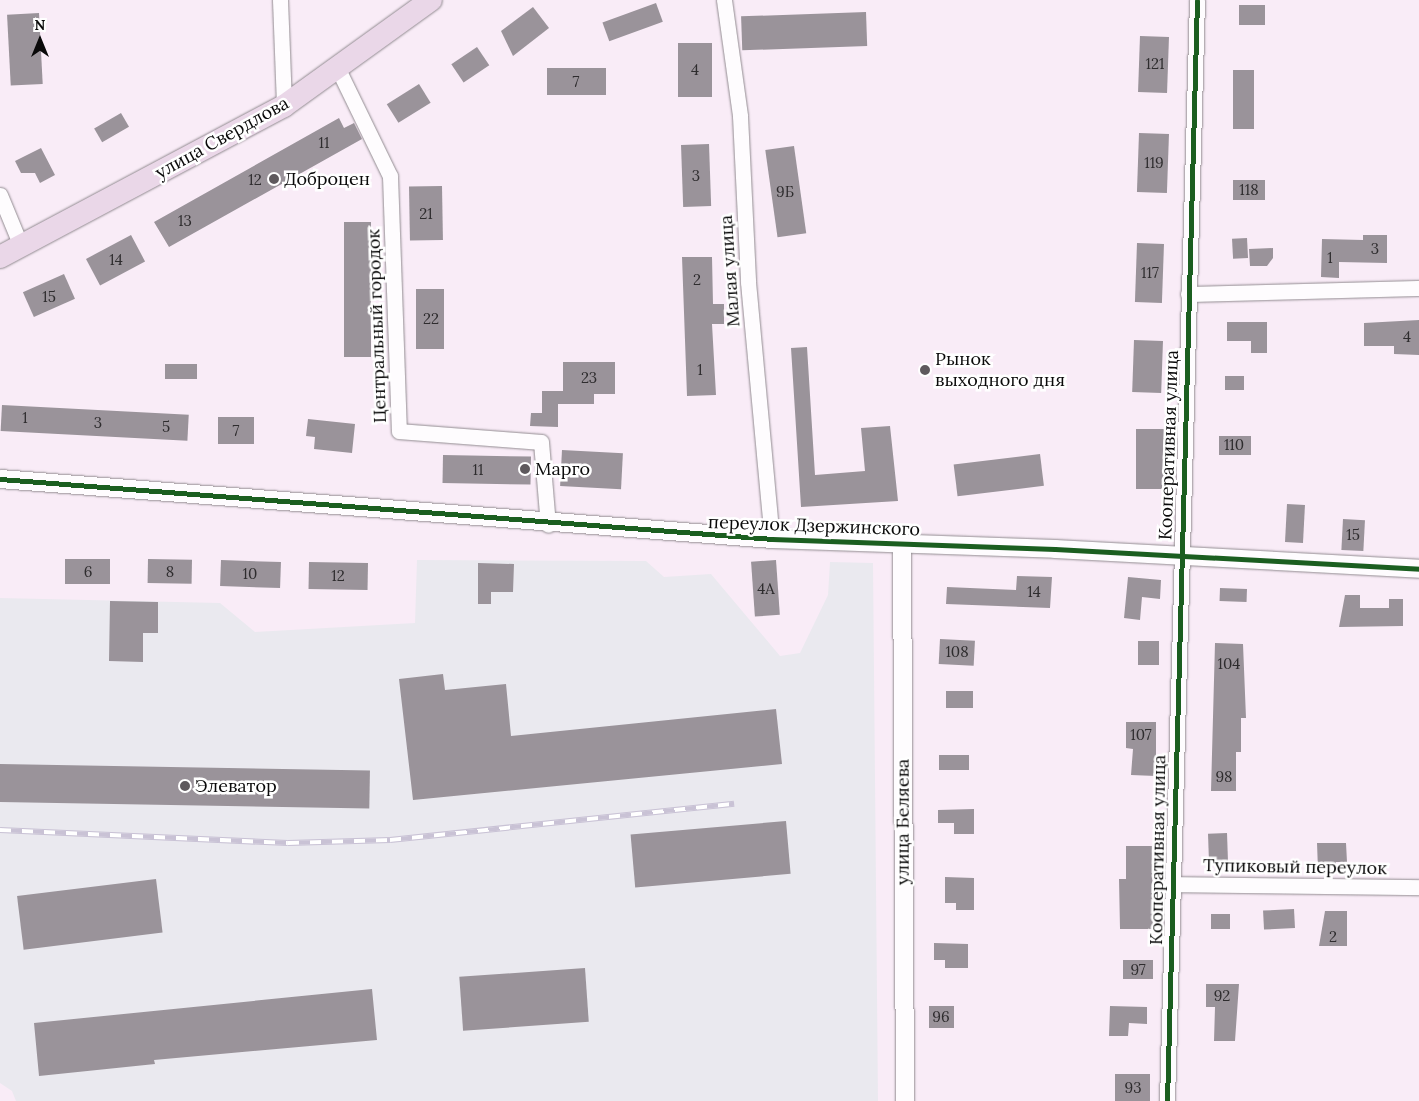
<!DOCTYPE html>
<html>
<head>
<meta charset="utf-8">
<style>
  body { margin:0 }
  #map { position:relative; width:1419px; height:1101px; overflow:hidden; background:#f9ecf7; font-family:Lora,serif }
  div>[style] { position:absolute }
  .industrial>* { inset:0; background:#eae9ef }
  .building>* { inset:0; background:#9a939a; transform-origin:0 0 }
  .roads { filter:drop-shadow(0 0 1px #928c91) drop-shadow(0 0 1px #928c91) }
  .minor>* { height:15px; margin:-7.5px; padding:0 7.5px; transform-origin:7.5px; border-radius:7.5px; background:#fefcfe }
  .tertiary>* { height:18px; margin:-9px; padding:0 9px; transform-origin:9px; border-radius:9px; background:#fefcfe }
  .primary>* { height:22px; margin:-11px; padding:0 11px; transform-origin:11px; border-radius:11px; background:#ead7e8 }
  .rail>* { height:5.5px; margin-top:-2.75px; transform-origin:0; background:repeating-linear-gradient(90deg,#fff 0 11px,#c9c2d5 0 22px); box-sizing:border-box; border-block:1px solid #c9c2d5 }
  .cycleway>* { height:5px; margin:-2.5px; padding:0 2.5px; transform-origin:2.5px; border-radius:2.5px; background:#1b5e20 }
  .dots>* { width:14px; height:14px; translate:-50% -50%; box-sizing:border-box; border:2px solid #fff; border-radius:50% }
  span { translate:-50% -50%; white-space:nowrap; text-align:center; line-height:1.15; -webkit-text-stroke:5px #fff; paint-order:stroke }
  .number-label { font-size:15px; color:#2e2c2e }
  .number-label span { -webkit-text-stroke-width:0 }
  .street-label { font-size:18px; color:#0a0a0a }
  .poi-label { font-size:18px; color:#0a0a0a }
  .left { translate:0 -50%; text-align:left }
  .north { position:absolute; left:15px; top:15px; width:50px; height:50px; -webkit-text-stroke:4px #fff; paint-order:stroke; rotate:0deg; font-size:14px; font-weight:700; line-height:20px; text-align:center; color:#0a0a0a }
  .north::after { content:''; display:block; margin:auto; width:18px; height:22px; background:#0a0a0a; clip-path:polygon(50% 0,100% 100%,50% 72%,0 100%) }
</style>
</head>
<body>
<div id="map">
  <div class="industrial">
    <div style="clip-path:polygon(417px 560px,646px 561px,664px 577px,711px 574px,780px 656px,800px 653px,828px 595px,830px 562px,873px 563px,878px 1101px,16px 1101px,12px 1091px,0 1083px,0 598px,220px 603px,255px 632px,415px 623px)"></div>
  </div>
  <div class="building">
    <div style="left:656px;top:3px;width:20px;height:57px;rotate:70deg"></div>
    <div style="left:1239px;top:5px;width:26px;height:20px"></div>
    <div style="clip-path:polygon(533px 7px,549px 28px,513px 56px,501px 31px)"></div>
    <div style="left:866px;top:12px;width:34px;height:125px;rotate:88deg"></div>
    <div style="left:39px;top:13px;width:71px;height:32px;rotate:87deg"></div>
    <div style="left:1140px;top:36px;width:29px;height:56px;rotate:2deg"></div>
    <div style="left:678px;top:43px;width:34px;height:54px"></div>
    <div style="left:477px;top:47px;width:22px;height:31px;rotate:56deg"></div>
    <div style="left:547px;top:68px;width:59px;height:27px"></div>
    <div style="left:1233px;top:70px;width:21px;height:59px"></div>
    <div style="left:419px;top:84px;width:22px;height:38px;rotate:58deg"></div>
    <div style="left:121px;top:113px;width:16px;height:31px;rotate:60deg"></div>
    <div style="clip-path:polygon(339px 118px,344px 128px,354px 123px,362px 139px,169px 247px,154px 222px)"></div>
    <div style="left:1139px;top:133px;width:30px;height:59px;rotate:2deg"></div>
    <div style="left:709px;top:144px;width:62px;height:28px;rotate:88deg"></div>
    <div style="left:794px;top:146px;width:88px;height:29px;rotate:82deg"></div>
    <div style="clip-path:polygon(41px 148px,55px 175px,40px 183px,35px 173px,21px 173px,15px 161px)"></div>
    <div style="left:1233px;top:180px;width:32px;height:20px"></div>
    <div style="left:442px;top:186px;width:54px;height:33px;rotate:89deg"></div>
    <div style="left:344px;top:222px;width:27px;height:135px"></div>
    <div style="left:131px;top:235px;width:30px;height:51px;rotate:62deg"></div>
    <div style="clip-path:polygon(1363px 235px,1387px 235px,1387px 263px,1339px 262px,1339px 278px,1321px 277px,1322px 239px,1363px 240px)"></div>
    <div style="left:1247px;top:238px;width:20px;height:15px;rotate:87deg"></div>
    <div style="left:1137px;top:243px;width:27px;height:59px;rotate:2deg"></div>
    <div style="clip-path:polygon(1273px 248px,1273px 258px,1267px 266px,1250px 266px,1249px 249px)"></div>
    <div style="clip-path:polygon(682px 257px,712px 257px,713px 304px,724px 304px,724px 324px,712px 324px,716px 395px,687px 396px)"></div>
    <div style="left:64px;top:274px;width:27px;height:45px;rotate:66deg"></div>
    <div style="left:416px;top:289px;width:28px;height:60px"></div>
    <div style="clip-path:polygon(1419px 320px,1419px 355px,1394px 354px,1394px 346px,1364px 346px,1364px 323px)"></div>
    <div style="clip-path:polygon(1227px 322px,1267px 322px,1267px 353px,1251px 353px,1251px 341px,1227px 341px)"></div>
    <div style="left:1134px;top:340px;width:29px;height:52px;rotate:2deg"></div>
    <div style="clip-path:polygon(807px 347px,815px 475px,865px 471px,861px 428px,890px 426px,898px 501px,801px 507px,791px 348px)"></div>
    <div style="clip-path:polygon(563px 362px,615px 362px,615px 394px,594px 394px,594px 404px,558px 404px,558px 427px,530px 426px,531px 413px,542px 413px,542px 391px,563px 391px)"></div>
    <div style="left:197px;top:364px;width:15px;height:32px;rotate:90deg"></div>
    <div style="left:1225px;top:376px;width:19px;height:14px"></div>
    <div style="left:2px;top:405px;width:187px;height:26px;rotate:3deg"></div>
    <div style="left:218px;top:417px;width:36px;height:27px"></div>
    <div style="clip-path:polygon(308px 419px,355px 424px,352px 453px,314px 449px,315px 437px,306px 436px)"></div>
    <div style="left:1136px;top:429px;width:28px;height:60px"></div>
    <div style="left:1219px;top:436px;width:32px;height:19px"></div>
    <div style="left:562px;top:450px;width:61px;height:36px;rotate:3deg"></div>
    <div style="left:1040px;top:454px;width:32px;height:87px;rotate:83deg"></div>
    <div style="left:443px;top:455px;width:88px;height:28px;rotate:1deg"></div>
    <div style="left:1287px;top:504px;width:18px;height:38px;rotate:3deg"></div>
    <div style="left:1343px;top:519px;width:22px;height:31px;rotate:3deg"></div>
    <div style="left:110px;top:559px;width:25px;height:45px;rotate:90deg"></div>
    <div style="left:148px;top:559px;width:44px;height:24px;rotate:1deg"></div>
    <div style="left:221px;top:560px;width:60px;height:26px;rotate:2deg"></div>
    <div style="left:776px;top:560px;width:55px;height:25px;rotate:86deg"></div>
    <div style="left:309px;top:562px;width:59px;height:27px;rotate:1deg"></div>
    <div style="clip-path:polygon(478px 563px,514px 564px,513px 592px,491px 592px,491px 604px,478px 604px)"></div>
    <div style="clip-path:polygon(1017px 576px,1052px 577px,1050px 608px,946px 604px,947px 587px,1016px 590px)"></div>
    <div style="clip-path:polygon(1128px 577px,1161px 580px,1160px 599px,1142px 597px,1140px 620px,1124px 618px)"></div>
    <div style="left:1220px;top:588px;width:27px;height:13px;rotate:2deg"></div>
    <div style="clip-path:polygon(1345px 595px,1360px 595px,1360px 608px,1389px 608px,1389px 599px,1403px 599px,1403px 626px,1339px 627px)"></div>
    <div style="clip-path:polygon(110px 601px,158px 602px,158px 633px,143px 633px,143px 662px,109px 661px)"></div>
    <div style="left:940px;top:639px;width:35px;height:25px;rotate:3deg"></div>
    <div style="left:1138px;top:641px;width:21px;height:24px"></div>
    <div style="clip-path:polygon(1215px 643px,1243px 644px,1246px 718px,1241px 718px,1241px 752px,1236px 752px,1236px 791px,1211px 791px)"></div>
    <div style="clip-path:polygon(443px 674px,445px 690px,506px 684px,511px 736px,776px 709px,782px 764px,413px 800px,399px 679px)"></div>
    <div style="left:946px;top:691px;width:27px;height:17px"></div>
    <div style="clip-path:polygon(1126px 722px,1156px 722px,1156px 776px,1131px 775px,1133px 749px,1126px 748px)"></div>
    <div style="left:939px;top:755px;width:30px;height:15px"></div>
    <div style="left:0;top:764px;width:370px;height:38px;rotate:1deg"></div>
    <div style="clip-path:polygon(974px 809px,974px 834px,954px 834px,954px 823px,938px 823px,938px 810px)"></div>
    <div style="left:786px;top:821px;width:53px;height:156px;rotate:85deg"></div>
    <div style="left:1227px;top:833px;width:31px;height:19px;rotate:88deg"></div>
    <div style="clip-path:polygon(1317px 843px,1346px 843px,1347px 862px,1336px 862px,1336px 869px,1318px 870px)"></div>
    <div style="clip-path:polygon(1126px 846px,1152px 846px,1153px 929px,1120px 929px,1119px 879px,1126px 879px)"></div>
    <div style="clip-path:polygon(945px 877px,974px 878px,974px 910px,956px 910px,956px 903px,945px 903px)"></div>
    <div style="left:156px;top:879px;width:54px;height:140px;rotate:83deg"></div>
    <div style="left:1294px;top:909px;width:19px;height:31px;rotate:87deg"></div>
    <div style="clip-path:polygon(1325px 911px,1347px 911px,1347px 946px,1319px 946px)"></div>
    <div style="left:1211px;top:914px;width:19px;height:15px"></div>
    <div style="clip-path:polygon(934px 943px,968px 944px,968px 968px,945px 968px,945px 960px,934px 960px)"></div>
    <div style="left:1123px;top:960px;width:30px;height:19px"></div>
    <div style="left:585px;top:968px;width:54px;height:126px;rotate:86deg"></div>
    <div style="clip-path:polygon(1206px 984px,1239px 984px,1235px 1041px,1214px 1041px,1215px 1007px,1206px 1007px)"></div>
    <div style="clip-path:polygon(372px 989px,377px 1040px,154px 1060px,155px 1064px,39px 1076px,34px 1023px)"></div>
    <div style="left:929px;top:1006px;width:25px;height:22px"></div>
    <div style="clip-path:polygon(1110px 1006px,1147px 1007px,1147px 1024px,1129px 1023px,1128px 1036px,1109px 1036px)"></div>
    <div style="left:1115px;top:1074px;width:35px;height:27px"></div>
  </div>
  <div class="roads">
    <div class="minor">
      <div style="left:280px;top:0;width:106px;rotate:87.8deg"></div>
      <div style="left:724px;top:0;width:117px;rotate:82.1deg"></div>
      <div style="left:740px;top:116px;width:166px;rotate:87.2deg"></div>
      <div style="left:748px;top:282px;width:258px;rotate:84.7deg"></div>
      <div style="left:337px;top:67px;width:121px;rotate:64.1deg"></div>
      <div style="left:390px;top:176px;width:255px;rotate:88deg"></div>
      <div style="left:399px;top:431px;width:142px;rotate:4.4deg"></div>
      <div style="left:541px;top:442px;width:83px;rotate:85.2deg"></div>
      <div style="left:0;top:195px;width:55px;rotate:67.6deg"></div>
      <div style="left:1188px;top:294px;width:231px;rotate:-1.5deg"></div>
      <div style="left:1170px;top:884px;width:249px;rotate:0.7deg"></div>
      <div style="left:1167px;top:1101px;width:1101px;rotate:-88.44deg"></div>
    </div>
    <div class="tertiary">
      <div style="left:0;top:479px;width:774px;rotate:4.44deg"></div>
      <div style="left:772px;top:539px;width:283px;rotate:2deg"></div>
      <div style="left:1055px;top:549px;width:365px;rotate:3.1deg"></div>
      <div style="left:902px;top:543px;width:558px;rotate:89.69deg"></div>
    </div>
    <div class="primary">
      <div style="left:0;top:257px;width:322px;rotate:-28deg"></div>
      <div style="left:284px;top:106px;width:181px;rotate:-35.8deg"></div>
    </div>
  </div>
  <div class="rail">
    <div style="left:0;top:830px;width:288px;rotate:2.6deg"></div>
    <div style="left:288px;top:843px;width:102px;rotate:-1.7deg"></div>
    <div style="left:390px;top:840px;width:346px;rotate:-6deg"></div>
  </div>
  <div class="cycleway">
    <div style="left:0;top:479px;width:774px;rotate:4.44deg"></div>
    <div style="left:772px;top:539px;width:283px;rotate:2deg"></div>
    <div style="left:1055px;top:549px;width:365px;rotate:3.1deg"></div>
    <div style="left:1167px;top:1101px;width:1101px;rotate:-88.44deg"></div>
  </div>
  <div class="dots">
    <div style="left:274px;top:179px;background:#5e595d"></div>
    <div style="left:925px;top:370px;background:#5e595d"></div>
    <div style="left:525px;top:469px;background:#5e595d"></div>
    <div style="left:185px;top:786px;background:#5e595d"></div>
  </div>
  <div class="number-label">
    <span style="left:1155px;top:64px">121</span>
    <span style="left:695px;top:70px">4</span>
    <span style="left:576px;top:82px">7</span>
    <span style="left:324px;top:143px">11</span>
    <span style="left:1154px;top:163px">119</span>
    <span style="left:696px;top:176px">3</span>
    <span style="left:255px;top:180px">12</span>
    <span style="left:1249px;top:190px">118</span>
    <span style="left:785px;top:192px">9Б</span>
    <span style="left:426px;top:214px">21</span>
    <span style="left:185px;top:221px">13</span>
    <span style="left:1375px;top:249px">3</span>
    <span style="left:1330px;top:258px">1</span>
    <span style="left:116px;top:260px">14</span>
    <span style="left:1150px;top:273px">117</span>
    <span style="left:697px;top:280px">2</span>
    <span style="left:49px;top:297px">15</span>
    <span style="left:431px;top:319px">22</span>
    <span style="left:1407px;top:337px">4</span>
    <span style="left:700px;top:370px">1</span>
    <span style="left:589px;top:378px">23</span>
    <span style="left:25px;top:418px">1</span>
    <span style="left:98px;top:423px">3</span>
    <span style="left:166px;top:427px">5</span>
    <span style="left:236px;top:431px">7</span>
    <span style="left:1234px;top:445px">110</span>
    <span style="left:478px;top:470px">11</span>
    <span style="left:1353px;top:535px">15</span>
    <span style="left:88px;top:572px">6</span>
    <span style="left:170px;top:572px">8</span>
    <span style="left:250px;top:574px">10</span>
    <span style="left:338px;top:576px">12</span>
    <span style="left:766px;top:589px">4А</span>
    <span style="left:1034px;top:592px">14</span>
    <span style="left:957px;top:652px">108</span>
    <span style="left:1229px;top:664px">104</span>
    <span style="left:1141px;top:735px">107</span>
    <span style="left:1224px;top:777px">98</span>
    <span style="left:1333px;top:937px">2</span>
    <span style="left:1138px;top:970px">97</span>
    <span style="left:1222px;top:996px">92</span>
    <span style="left:941px;top:1017px">96</span>
    <span style="left:1133px;top:1088px">93</span>
  </div>
  <div class="street-label">
    <span style="left:222px;top:138px;rotate:-29deg">улица Свердлова</span>
    <span style="left:730px;top:271px;rotate:-94deg">Малая улица</span>
    <span style="left:377px;top:326px;rotate:-92deg">Центральный городок</span>
    <span style="left:1169px;top:445px;rotate:-88deg">Кооперативная улица</span>
    <span style="left:814px;top:526px;rotate:2deg">переулок Дзержинского</span>
    <span style="left:903px;top:822px;rotate:-90deg">улица Беляева</span>
    <span style="left:1158px;top:850px;rotate:-89deg">Кооперативная улица</span>
    <span style="left:1295px;top:867px;rotate:1deg">Тупиковый переулок</span>
  </div>
  <div class="poi-label">
    <span class="left" style="left:284px;top:179px">Доброцен</span>
    <span class="left" style="left:935px;top:370px">Рынок<br>выходного дня</span>
    <span class="left" style="left:535px;top:469px">Марго</span>
    <span class="left" style="left:195px;top:786px">Элеватор</span>
  </div>
  <div class="north">N</div>
</div>
</body>
</html>
